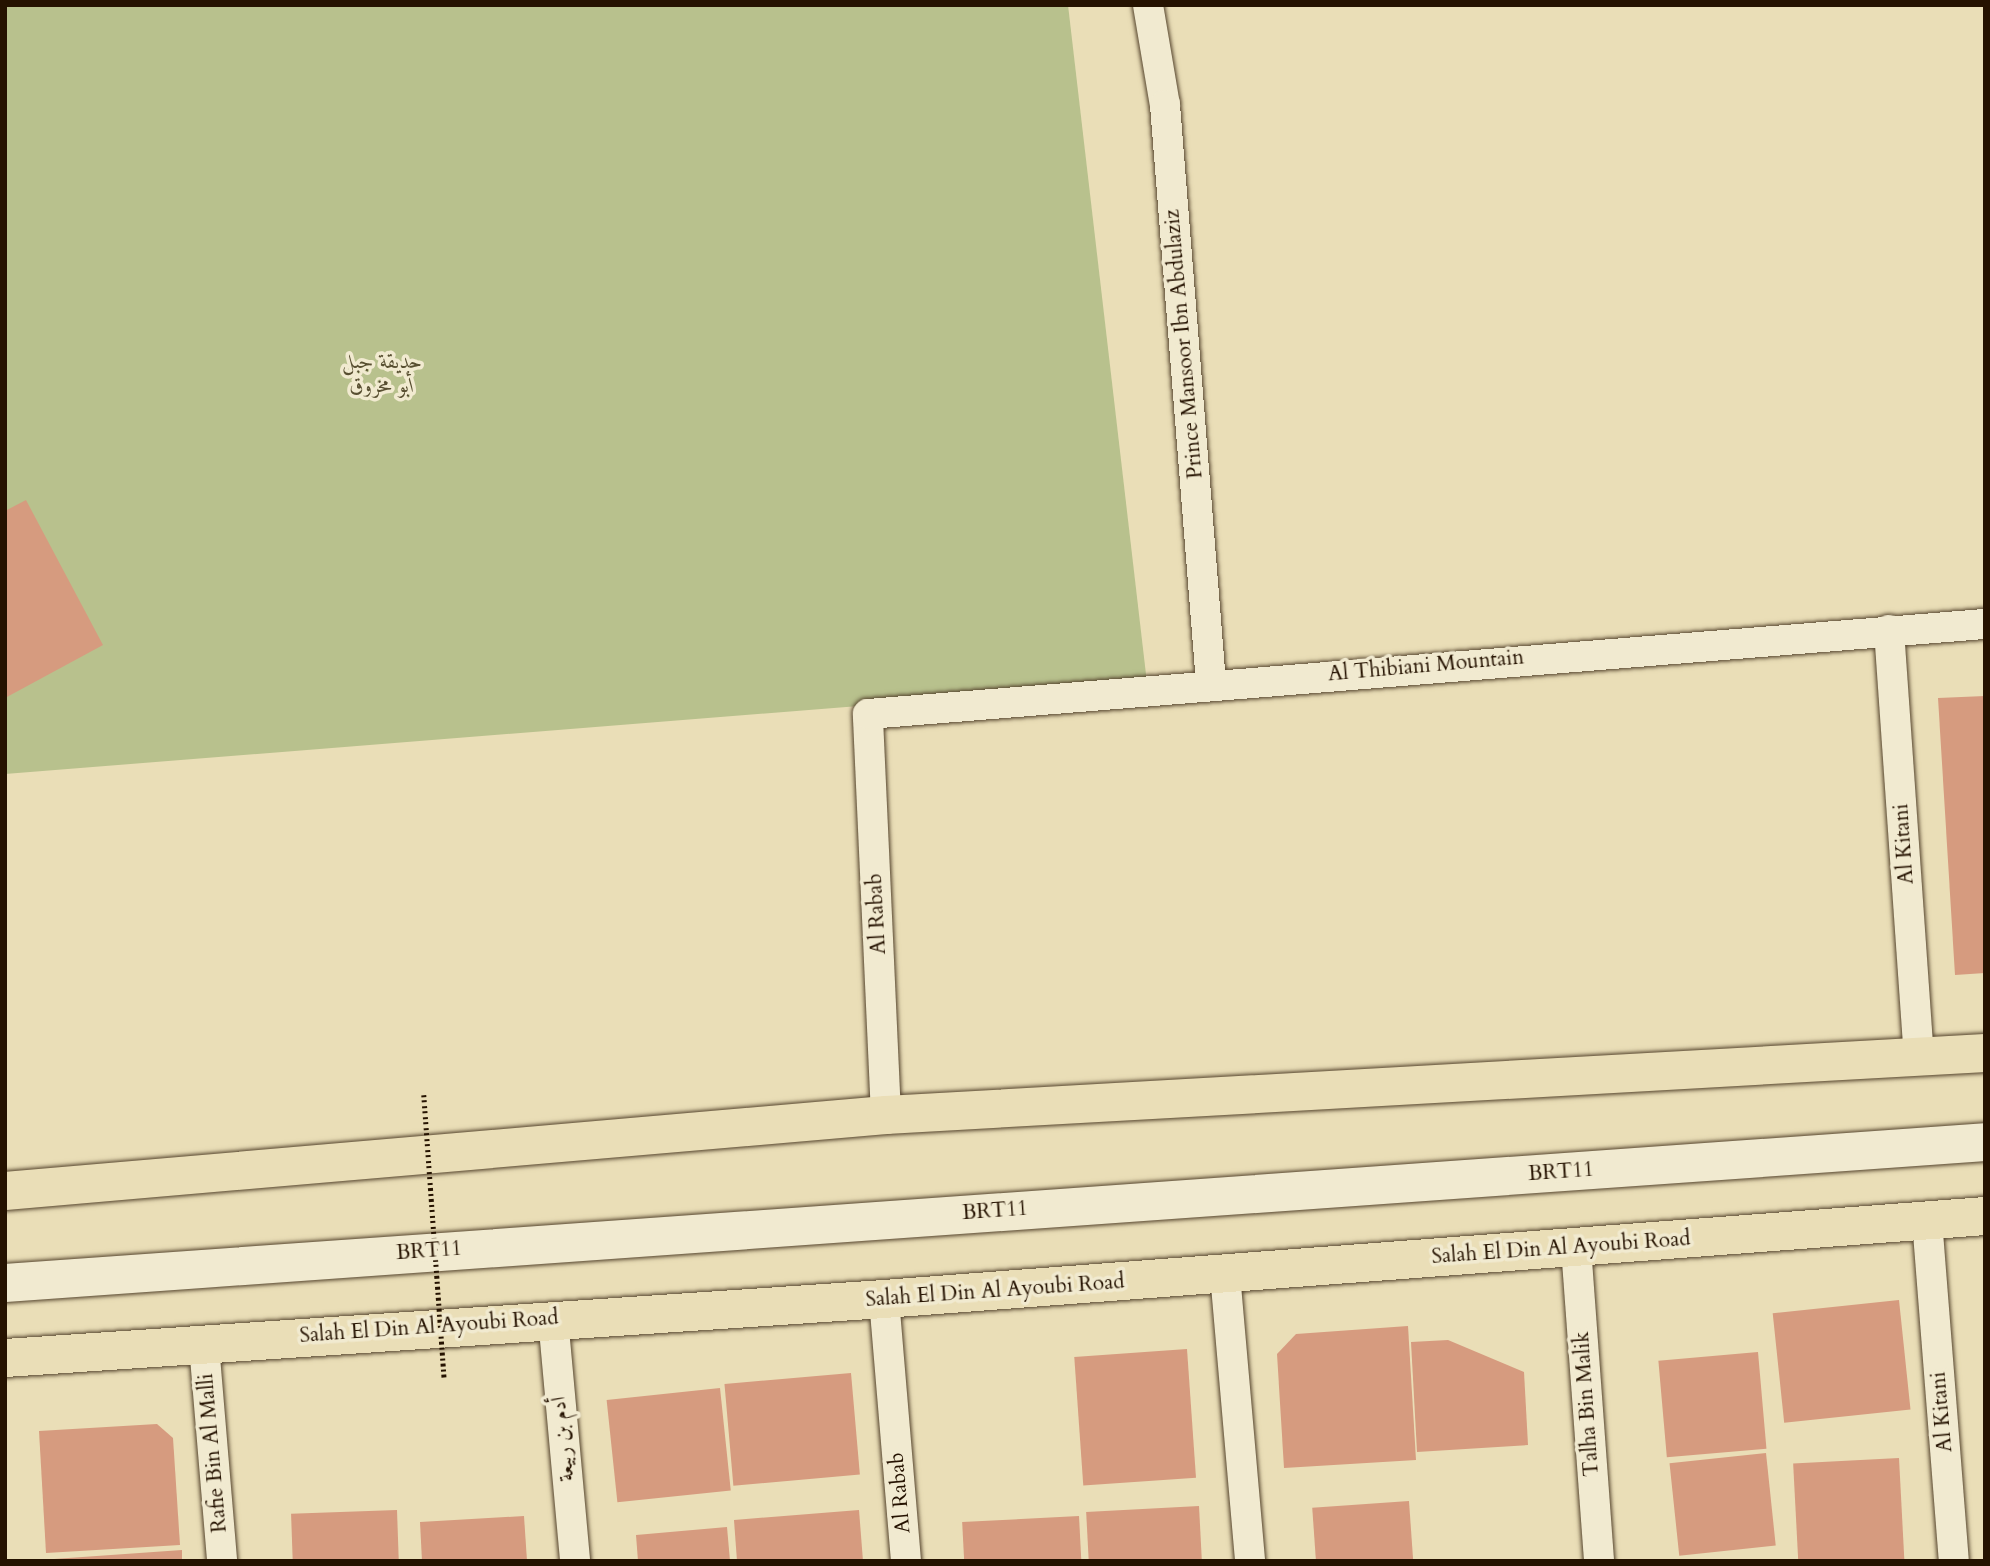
<!DOCTYPE html>
<html>
<head>
<meta charset="utf-8">
<style>
  body { margin:0 }
  #map { position:relative; width:1990px; height:1566px; overflow:hidden; background:#eadeb7; font-family:Cardo,Amiri,serif }
  div>[style] { position:absolute }
  .green>* { inset:0; background:#b8c18d }
  .building>* { inset:0; background:#d69b7f; transform-origin:0 0 }
  .roads { filter:drop-shadow(0 0 2px #56452e) drop-shadow(0 0 2px #56452e) }
  .minor>* { height:30px; margin:-15px; padding:0 15px; transform-origin:15px; border-radius:15px; background:#f1ead0 }
  .secondary>* { height:38px; margin:-19px; padding:0 19px; transform-origin:19px; border-radius:19px; background:#f1ead0 }
  .primary>* { height:38px; margin:-19px; padding:0 19px; transform-origin:19px; border-radius:19px; background:#eadeb7 }
  .path-bridge>* { height:4.5px; margin-top:-2.25px; transform-origin:0; background:repeating-linear-gradient(90deg,#251200 0 2px,transparent 0 5.5px) }
  span { translate:-50% -50%; white-space:nowrap; text-align:center; line-height:1.15; -webkit-text-stroke:7px #f1ead0; paint-order:stroke }
  .street-label { font-size:21px; color:#251200 }
  .park-label { font-size:21px; color:#584f31; font-style:italic }
  .frame { position:absolute; inset:0; border:7px solid #251200; pointer-events:none }
</style>
</head>
<body>
<div id="map">
  <div class="green">
    <div style="clip-path:polygon(5px 5px,1068px 5px,1147px 683px,5px 774px)"></div>
  </div>
  <div class="building">
    <div style="clip-path:polygon(26px 500px,103px 645px,5px 698px,5px 511px)"></div>
    <div style="clip-path:polygon(1985px 696px,1985px 973px,1955px 975px,1938px 698px)"></div>
    <div style="left:1899px;top:1300px;width:110px;height:127px;rotate:84deg"></div>
    <div style="clip-path:polygon(1408px 1326px,1416px 1460px,1284px 1468px,1277px 1354px,1296px 1334px)"></div>
    <div style="clip-path:polygon(1448px 1340px,1524px 1372px,1528px 1445px,1417px 1452px,1411px 1342px)"></div>
    <div style="left:1187px;top:1349px;width:129px;height:113px;rotate:86deg"></div>
    <div style="left:1758px;top:1352px;width:97px;height:100px;rotate:85deg"></div>
    <div style="left:851px;top:1373px;width:102px;height:127px;rotate:85deg"></div>
    <div style="left:720px;top:1388px;width:103px;height:114px;rotate:84deg"></div>
    <div style="clip-path:polygon(157px 1424px,173px 1438px,180px 1545px,46px 1553px,39px 1431px)"></div>
    <div style="left:1766px;top:1453px;width:93px;height:97px;rotate:84deg"></div>
    <div style="left:1899px;top:1458px;width:103px;height:106px;rotate:87deg"></div>
    <div style="left:1409px;top:1501px;width:60px;height:97px;rotate:86deg"></div>
    <div style="left:1199px;top:1506px;width:55px;height:113px;rotate:87deg"></div>
    <div style="left:397px;top:1510px;width:51px;height:106px;rotate:88deg"></div>
    <div style="clip-path:polygon(859px 1510px,863px 1561px,737px 1561px,734px 1520px)"></div>
    <div style="clip-path:polygon(524px 1516px,527px 1561px,422px 1561px,420px 1522px)"></div>
    <div style="left:1079px;top:1516px;width:45px;height:117px;rotate:87deg"></div>
    <div style="clip-path:polygon(727px 1527px,730px 1561px,638px 1561px,636px 1535px)"></div>
    <div style="clip-path:polygon(182px 1550px,182px 1561px,54px 1561px,54px 1559px)"></div>
  </div>
  <div class="roads">
    <div class="minor">
      <div style="left:1148px;top:5px;width:101px;rotate:80.4deg"></div>
      <div style="left:1165px;top:105px;width:580px;rotate:85.45deg"></div>
      <div style="left:1889px;top:630px;width:429px;rotate:86deg"></div>
      <div style="left:886px;top:1115px;width:401px;rotate:-92.6deg"></div>
      <div style="left:868px;top:714px;width:1121px;rotate:-4.61deg"></div>
      <div style="left:1927px;top:1220px;width:342px;rotate:85.5deg"></div>
      <div style="left:1576px;top:1247px;width:315px;rotate:85.8deg"></div>
      <div style="left:1225px;top:1274px;width:288px;rotate:85deg"></div>
      <div style="left:884px;top:1299px;width:263px;rotate:85.2deg"></div>
      <div style="left:553px;top:1318px;width:244px;rotate:84.8deg"></div>
      <div style="left:204px;top:1345px;width:217px;rotate:85.2deg"></div>
    </div>
    <div class="secondary">
      <div style="left:5px;top:1283px;width:1985px;rotate:-4.07deg"></div>
    </div>
    <div class="primary">
      <div style="left:5px;top:1191px;width:884px;rotate:-4.93deg"></div>
      <div style="left:886px;top:1115px;width:1101px;rotate:-3.23deg"></div>
      <div style="left:5px;top:1358px;width:881px;rotate:-3.84deg"></div>
      <div style="left:884px;top:1299px;width:1104px;rotate:-4.31deg"></div>
    </div>
  </div>
  <div class="path-bridge">
    <div style="left:424px;top:1095px;width:283px;rotate:85.9deg"></div>
  </div>
  <div class="street-label">
    <span style="left:1184px;top:344px;rotate:-95deg">Prince Mansoor Ibn Abdulaziz</span>
    <span style="left:1426px;top:666px;rotate:-5deg">Al Thibiani Mountain</span>
    <span style="left:1904px;top:844px;rotate:-94deg">Al Kitani</span>
    <span style="left:877px;top:914px;rotate:-93deg">Al Rabab</span>
    <span style="left:1561px;top:1172px;rotate:-4deg">BRT11</span>
    <span style="left:995px;top:1211px;rotate:-4deg">BRT11</span>
    <span style="left:1561px;top:1248px;rotate:-4deg">Salah El Din Al Ayoubi Road</span>
    <span style="left:429px;top:1251px;rotate:-4deg">BRT11</span>
    <span style="left:995px;top:1291px;rotate:-4deg">Salah El Din Al Ayoubi Road</span>
    <span style="left:429px;top:1327px;rotate:-4deg">Salah El Din Al Ayoubi Road</span>
    <span style="left:1587px;top:1404px;rotate:-94deg">Talha Bin Malik</span>
    <span style="left:1942px;top:1412px;rotate:-95deg">Al Kitani</span>
    <span style="left:563px;top:1439px;rotate:-96deg">أدم بن ربيعة</span>
    <span style="left:213px;top:1453px;rotate:-95deg">Rafie Bin Al Malli</span>
    <span style="left:900px;top:1493px;rotate:-95deg">Al Rabab</span>
  </div>
  <div class="park-label">
    <span style="left:382px;top:374px">حديقة جبل<br>أبو مخروق</span>
  </div>
  <div class="frame"></div>
</div>
</body>
</html>
